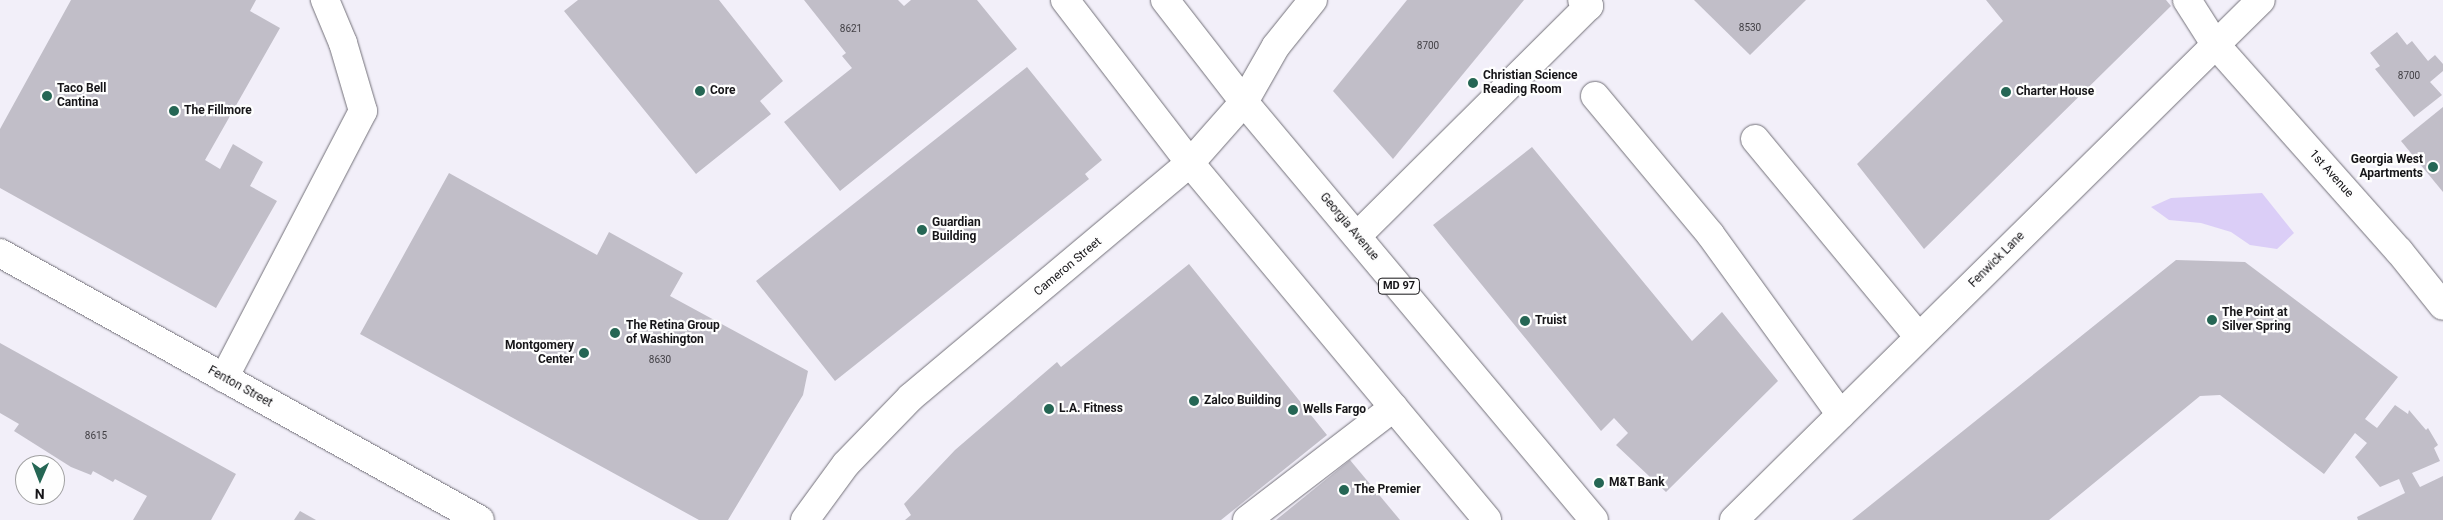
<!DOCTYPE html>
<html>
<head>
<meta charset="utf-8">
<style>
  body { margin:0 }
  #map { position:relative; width:2443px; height:520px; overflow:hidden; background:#f2eff9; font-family:Roboto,sans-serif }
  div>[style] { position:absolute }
  .green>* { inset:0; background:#dbcef7 }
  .building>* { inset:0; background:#c1bec8 }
  .roads { filter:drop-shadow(0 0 1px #727078) drop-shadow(0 0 1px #727078) }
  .minor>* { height:28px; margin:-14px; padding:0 14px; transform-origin:14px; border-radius:14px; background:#fff }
  .major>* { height:28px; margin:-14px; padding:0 14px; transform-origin:14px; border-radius:14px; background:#fff }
  .dots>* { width:14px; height:14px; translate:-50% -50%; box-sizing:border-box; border:2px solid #fefefe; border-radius:50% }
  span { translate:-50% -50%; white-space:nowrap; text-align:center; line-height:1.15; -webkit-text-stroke:4.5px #fefefe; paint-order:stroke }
  .number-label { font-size:10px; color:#413f44 }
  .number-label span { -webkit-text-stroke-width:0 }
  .shield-label span { padding:1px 4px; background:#fefefe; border:1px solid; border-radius:4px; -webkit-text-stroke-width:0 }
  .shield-label { font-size:11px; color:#161518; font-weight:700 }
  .poi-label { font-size:12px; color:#161518; font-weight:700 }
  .left { translate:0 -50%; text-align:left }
  .right { translate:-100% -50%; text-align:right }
  .street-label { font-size:12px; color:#161518 }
  .north { position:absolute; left:15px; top:455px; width:50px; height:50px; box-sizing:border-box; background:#fefefe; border:1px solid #a1a1a2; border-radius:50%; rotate:181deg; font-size:14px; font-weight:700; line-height:20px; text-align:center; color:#161518 }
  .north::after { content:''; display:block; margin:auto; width:18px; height:22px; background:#256654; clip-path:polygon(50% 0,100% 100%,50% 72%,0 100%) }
</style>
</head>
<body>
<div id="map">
  <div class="green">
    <div style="clip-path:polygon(2262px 193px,2294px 233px,2277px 249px,2250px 245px,2231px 232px,2201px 223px,2169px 220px,2151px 207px,2171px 198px)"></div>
  </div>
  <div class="building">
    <div style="clip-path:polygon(71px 0,256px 0,250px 11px,280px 28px,205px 160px,220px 169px,233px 144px,263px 162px,250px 186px,277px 201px,216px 308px,0 188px,0 129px)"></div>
    <div style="clip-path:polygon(578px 0,719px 0,783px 81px,760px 101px,771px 114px,696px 174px,564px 11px)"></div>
    <div style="clip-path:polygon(804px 0,898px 0,904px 6px,911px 0,977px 0,1017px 49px,840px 191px,784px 122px,852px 68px,842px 56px,846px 53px)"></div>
    <div style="clip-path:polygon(1407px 0,1524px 0,1393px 159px,1333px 91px)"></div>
    <div style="clip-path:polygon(1694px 0,1806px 0,1750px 55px)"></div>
    <div style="clip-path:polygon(1986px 0,2166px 0,2171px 6px,1924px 249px,1857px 164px,2003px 21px)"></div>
    <div style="clip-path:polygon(2397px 32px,2407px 45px,2412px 41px,2428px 61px,2435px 55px,2443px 64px,2443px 71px,2430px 82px,2442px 95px,2414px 117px,2375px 69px,2380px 66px,2370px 53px)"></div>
    <div style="clip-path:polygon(1027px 67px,1102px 160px,1085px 174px,1089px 179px,835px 381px,756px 281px)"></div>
    <div style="clip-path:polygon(2443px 107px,2443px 192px,2401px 141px)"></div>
    <div style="clip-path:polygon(1532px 147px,1692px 341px,1722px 312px,1778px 381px,1666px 492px,1616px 445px,1628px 433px,1614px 418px,1601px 431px,1433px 225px)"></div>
    <div style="clip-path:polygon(449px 173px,597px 255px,609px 232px,683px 273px,670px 296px,808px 371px,803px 395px,728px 520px,699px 520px,360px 334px)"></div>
    <div style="clip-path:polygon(2176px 260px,2245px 262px,2398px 377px,2365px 419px,2377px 428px,2395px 405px,2408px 414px,2409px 410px,2426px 430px,2428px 428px,2438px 445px,2434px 448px,2440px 461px,2412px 473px,2420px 487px,2443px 476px,2443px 520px,2358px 520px,2357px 517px,2405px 493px,2399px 479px,2380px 487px,2355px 457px,2367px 443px,2355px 433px,2324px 474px,2220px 395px,2200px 396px,2049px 520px,1852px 520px)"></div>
    <div style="clip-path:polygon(1189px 264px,1327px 435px,1221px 520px,905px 520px,911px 515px,904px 504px,955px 450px,1057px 362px,1061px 367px)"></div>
    <div style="clip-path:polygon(0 343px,236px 474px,211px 520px,133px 520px,147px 496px,115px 479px,113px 482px,93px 471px,91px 475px,71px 467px,14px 431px,19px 424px,0 413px)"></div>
    <div style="clip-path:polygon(1350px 460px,1400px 520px,1276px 520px)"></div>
    <div style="clip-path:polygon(300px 511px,316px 520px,294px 520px)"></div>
  </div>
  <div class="roads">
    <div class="minor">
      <div style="left:2187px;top:0;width:52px;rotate:57.5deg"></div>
      <div style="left:2215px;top:44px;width:277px;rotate:48.4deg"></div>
      <div style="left:2399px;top:251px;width:70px;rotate:51.3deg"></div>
      <div style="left:1595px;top:96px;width:180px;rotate:50.2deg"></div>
      <div style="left:1710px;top:234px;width:223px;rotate:54.1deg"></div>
      <div style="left:1755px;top:139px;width:257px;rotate:50.4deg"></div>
      <div style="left:1357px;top:236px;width:327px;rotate:-44.8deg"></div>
      <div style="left:1589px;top:6px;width:9px;rotate:-139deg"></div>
      <div style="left:0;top:253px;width:549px;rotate:29.08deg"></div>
      <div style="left:224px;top:378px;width:301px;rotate:-62.5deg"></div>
      <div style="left:363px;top:111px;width:71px;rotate:-106.4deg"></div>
      <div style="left:343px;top:43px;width:47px;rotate:-112.7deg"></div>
      <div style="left:805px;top:520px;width:69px;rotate:-53.8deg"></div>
      <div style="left:846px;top:464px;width:93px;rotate:-45.9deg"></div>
      <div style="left:911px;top:397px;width:364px;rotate:-40deg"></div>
      <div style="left:1190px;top:163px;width:81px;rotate:-48.5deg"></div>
      <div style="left:1244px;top:102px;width:64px;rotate:-60.3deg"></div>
      <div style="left:1276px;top:46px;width:59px;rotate:-51.2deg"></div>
      <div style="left:1247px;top:520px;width:185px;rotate:-37.5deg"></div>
      <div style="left:1734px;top:520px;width:740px;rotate:-44.62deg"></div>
    </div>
    <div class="major">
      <div style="left:1065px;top:0;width:205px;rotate:52.5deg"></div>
      <div style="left:1190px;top:163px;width:464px;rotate:50.2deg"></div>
      <div style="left:1165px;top:0;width:129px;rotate:52.2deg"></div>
      <div style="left:1244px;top:102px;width:545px;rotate:50.06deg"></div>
    </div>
  </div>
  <div class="dots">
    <div style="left:1473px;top:83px;background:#256654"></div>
    <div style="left:700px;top:91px;background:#256654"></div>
    <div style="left:2006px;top:92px;background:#256654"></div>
    <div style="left:47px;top:96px;background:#256654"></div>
    <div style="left:174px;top:111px;background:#256654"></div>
    <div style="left:2433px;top:167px;background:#256654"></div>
    <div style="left:922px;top:230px;background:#256654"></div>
    <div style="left:2212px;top:320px;background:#256654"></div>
    <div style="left:1525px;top:321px;background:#256654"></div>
    <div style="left:615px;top:333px;background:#256654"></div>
    <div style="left:584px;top:353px;background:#256654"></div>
    <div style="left:1194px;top:401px;background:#256654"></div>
    <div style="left:1049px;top:409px;background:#256654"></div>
    <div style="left:1293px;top:410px;background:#256654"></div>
    <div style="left:1599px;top:483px;background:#256654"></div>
    <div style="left:1344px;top:490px;background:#256654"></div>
  </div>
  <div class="number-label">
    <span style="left:1750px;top:28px">8530</span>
    <span style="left:851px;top:29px">8621</span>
    <span style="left:1428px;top:46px">8700</span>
    <span style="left:2409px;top:76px">8700</span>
    <span style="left:660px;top:360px">8630</span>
    <span style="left:96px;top:436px">8615</span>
  </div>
  <div class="shield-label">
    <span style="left:1399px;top:286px">MD 97</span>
  </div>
  <div class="poi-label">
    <span class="left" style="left:1483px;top:83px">Christian Science<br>Reading Room</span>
    <span class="left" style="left:57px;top:96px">Taco Bell<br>Cantina</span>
    <span class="left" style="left:710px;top:91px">Core</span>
    <span class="left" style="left:2016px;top:92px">Charter House</span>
    <span class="left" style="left:184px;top:111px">The Fillmore</span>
    <span class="right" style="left:2423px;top:167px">Georgia West<br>Apartments</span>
    <span class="left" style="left:932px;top:230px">Guardian<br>Building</span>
    <span class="left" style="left:2222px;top:320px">The Point at<br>Silver Spring</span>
    <span class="left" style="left:1535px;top:321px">Truist</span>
    <span class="left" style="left:626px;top:333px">The Retina Group<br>of Washington</span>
    <span class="right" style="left:574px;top:353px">Montgomery<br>Center</span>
    <span class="left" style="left:1204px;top:401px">Zalco Building</span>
    <span class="left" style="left:1059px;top:409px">L.A. Fitness</span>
    <span class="left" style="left:1303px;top:410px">Wells Fargo</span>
    <span class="left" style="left:1609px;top:483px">M&amp;T Bank</span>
    <span class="left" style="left:1354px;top:490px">The Premier</span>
  </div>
  <div class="street-label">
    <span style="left:2331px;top:174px;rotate:48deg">1st Avenue</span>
    <span style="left:1349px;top:227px;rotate:50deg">Georgia Avenue</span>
    <span style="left:1997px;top:260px;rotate:-45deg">Fenwick Lane</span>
    <span style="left:1068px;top:267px;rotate:-40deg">Cameron Street</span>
    <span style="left:240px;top:387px;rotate:29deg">Fenton Street</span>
  </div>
  <div class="north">N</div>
</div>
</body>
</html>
